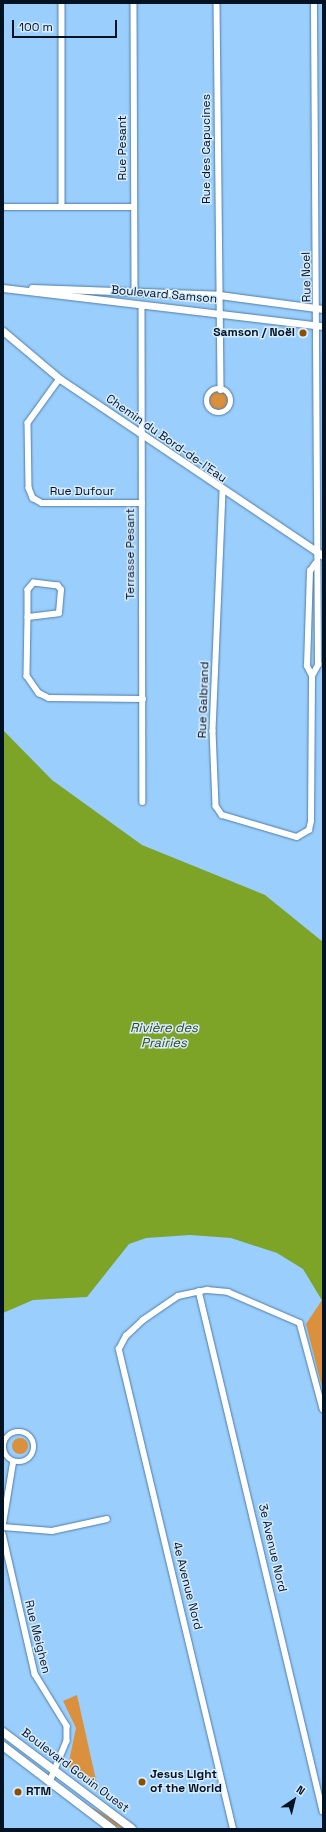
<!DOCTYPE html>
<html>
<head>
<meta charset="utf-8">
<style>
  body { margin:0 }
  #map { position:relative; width:326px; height:1832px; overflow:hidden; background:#9acefc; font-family:"Space Grotesk",sans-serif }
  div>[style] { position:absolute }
  .green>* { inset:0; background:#da903c }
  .round { border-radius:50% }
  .water>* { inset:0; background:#7da327 }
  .roads { filter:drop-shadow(0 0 1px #4d7ea9) drop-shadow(0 0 1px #4d7ea9) }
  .minor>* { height:5.5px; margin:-2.75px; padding:0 2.75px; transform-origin:2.75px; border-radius:2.75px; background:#fff }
  .minor>.ring { margin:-2.75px; padding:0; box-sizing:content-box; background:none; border:5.5px solid #fff; border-radius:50% }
  .tertiary>* { height:7px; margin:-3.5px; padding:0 3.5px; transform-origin:3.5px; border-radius:3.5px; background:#fff }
  .secondary>* { height:8px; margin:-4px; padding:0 4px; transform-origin:4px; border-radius:4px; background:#fff }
  .dots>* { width:11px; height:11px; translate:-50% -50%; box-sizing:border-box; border:2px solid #d6ebfe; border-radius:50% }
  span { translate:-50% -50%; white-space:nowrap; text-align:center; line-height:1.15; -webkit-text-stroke:3px #d6ebfe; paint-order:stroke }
  .street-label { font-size:12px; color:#011222 }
  .poi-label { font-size:12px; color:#011222; font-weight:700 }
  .right { translate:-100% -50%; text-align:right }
  .left { translate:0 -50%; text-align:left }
  .water-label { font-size:13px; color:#364717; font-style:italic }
  .frame { position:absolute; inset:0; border:4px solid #011222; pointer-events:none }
  .north { position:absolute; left:274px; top:1780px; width:40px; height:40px; -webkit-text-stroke:3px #d6ebfe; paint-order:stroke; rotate:35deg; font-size:11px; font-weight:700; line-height:16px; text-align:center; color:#011222 }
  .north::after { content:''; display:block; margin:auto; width:14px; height:18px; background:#011222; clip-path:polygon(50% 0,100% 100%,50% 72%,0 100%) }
  .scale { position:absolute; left:12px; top:20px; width:105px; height:18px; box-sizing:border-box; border:2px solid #011222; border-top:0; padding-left:5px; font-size:12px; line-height:14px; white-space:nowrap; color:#011222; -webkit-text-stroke:3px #d6ebfe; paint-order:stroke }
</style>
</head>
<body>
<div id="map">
  <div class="green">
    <div class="round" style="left:207px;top:389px;width:24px;height:24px"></div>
    <div style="clip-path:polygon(322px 1300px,323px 1302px,323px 1391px,306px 1324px)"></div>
    <div class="round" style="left:12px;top:1438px;width:16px;height:16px"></div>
    <div style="clip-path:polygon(77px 1695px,98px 1789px,97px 1791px,68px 1766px,76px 1728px,63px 1701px)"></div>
    <div style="clip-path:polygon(88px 1805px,114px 1820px,125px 1829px,120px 1829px)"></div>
  </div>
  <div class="water">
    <div style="clip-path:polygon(3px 730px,52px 780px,142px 845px,265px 895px,323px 942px,323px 1302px,303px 1269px,277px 1253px,231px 1238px,190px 1235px,146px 1238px,129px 1244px,87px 1297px,33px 1300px,3px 1313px)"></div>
  </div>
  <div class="roads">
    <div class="minor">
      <div style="left:62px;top:3px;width:204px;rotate:90deg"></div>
      <div style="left:134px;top:3px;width:289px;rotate:89.8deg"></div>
      <div style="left:217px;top:3px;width:387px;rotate:89.4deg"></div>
      <div style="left:3px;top:207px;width:131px"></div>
      <div style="left:142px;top:305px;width:497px;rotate:89.9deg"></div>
      <div style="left:60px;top:379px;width:54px;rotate:126deg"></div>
      <div style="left:28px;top:423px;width:65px;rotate:89.1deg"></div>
      <div style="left:29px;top:488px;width:11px;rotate:68deg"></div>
      <div style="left:33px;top:498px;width:10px;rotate:29deg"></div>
      <div style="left:42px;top:503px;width:100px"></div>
      <div class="ring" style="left:207px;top:389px;width:18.5px;height:18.5px"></div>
      <div style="left:223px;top:492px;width:239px;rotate:92.4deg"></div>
      <div style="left:213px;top:731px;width:75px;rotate:87.7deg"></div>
      <div style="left:216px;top:806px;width:11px;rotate:56deg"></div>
      <div style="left:222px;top:815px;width:78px;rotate:16.3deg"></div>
      <div style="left:297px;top:837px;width:14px;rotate:-30deg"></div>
      <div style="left:309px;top:830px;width:9px;rotate:-77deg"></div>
      <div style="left:311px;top:821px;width:145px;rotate:-89.6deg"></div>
      <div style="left:312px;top:676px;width:13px;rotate:-61deg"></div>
      <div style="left:318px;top:665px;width:662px;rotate:-90.35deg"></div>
      <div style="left:28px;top:617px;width:31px;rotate:-7deg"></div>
      <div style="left:59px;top:613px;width:23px;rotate:-85deg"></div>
      <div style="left:61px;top:590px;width:5px;rotate:-127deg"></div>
      <div style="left:58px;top:586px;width:24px;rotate:-173deg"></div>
      <div style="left:34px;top:583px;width:9px;rotate:131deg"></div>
      <div style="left:28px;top:590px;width:27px;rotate:90deg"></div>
      <div style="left:28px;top:617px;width:59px;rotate:91deg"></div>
      <div style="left:27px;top:676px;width:21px;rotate:55deg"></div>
      <div style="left:39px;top:693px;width:11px;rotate:27deg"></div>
      <div style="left:49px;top:698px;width:94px;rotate:0.6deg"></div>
      <div style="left:312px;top:676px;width:11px;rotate:-117deg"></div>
      <div style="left:307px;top:666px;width:95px;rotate:-88.2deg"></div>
      <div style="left:310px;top:571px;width:9px;rotate:-54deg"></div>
      <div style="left:199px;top:1291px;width:535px;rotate:76.59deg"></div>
      <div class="ring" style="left:4px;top:1432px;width:24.5px;height:24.5px"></div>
      <div style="left:3px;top:1524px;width:62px;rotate:-80.7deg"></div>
      <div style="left:3px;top:1527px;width:49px;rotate:4.7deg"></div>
      <div style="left:52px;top:1531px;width:56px;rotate:-12.3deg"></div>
      <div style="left:3px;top:1534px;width:144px;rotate:77.1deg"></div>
      <div style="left:35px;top:1674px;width:61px;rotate:58.4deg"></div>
      <div style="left:67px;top:1726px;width:15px;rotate:90deg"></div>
      <div style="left:67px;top:1741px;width:44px;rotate:112.5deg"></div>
      <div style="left:233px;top:1829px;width:493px;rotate:-103.4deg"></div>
      <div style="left:119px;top:1349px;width:15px;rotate:-62deg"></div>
      <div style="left:126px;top:1336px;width:23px;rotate:-43deg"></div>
      <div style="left:143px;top:1320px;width:42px;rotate:-34.4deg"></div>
      <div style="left:178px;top:1296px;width:30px;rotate:-12deg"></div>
      <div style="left:207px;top:1290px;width:21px;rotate:5deg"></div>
      <div style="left:228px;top:1292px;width:78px;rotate:23.3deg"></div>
      <div style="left:300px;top:1323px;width:89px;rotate:75deg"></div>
    </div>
    <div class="tertiary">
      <div style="left:3px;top:288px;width:322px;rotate:6.8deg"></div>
      <div style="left:32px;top:288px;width:187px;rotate:2.1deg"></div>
      <div style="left:219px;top:295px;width:105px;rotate:7.7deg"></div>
      <div style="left:3px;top:331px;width:75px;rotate:40.1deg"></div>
      <div style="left:60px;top:379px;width:317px;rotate:33.9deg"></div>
    </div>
    <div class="secondary">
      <div style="left:3px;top:1732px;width:161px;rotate:36.9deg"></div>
      <div style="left:3px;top:1746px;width:137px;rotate:37.3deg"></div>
    </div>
  </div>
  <div class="dots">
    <div style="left:303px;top:333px;background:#885001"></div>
    <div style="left:142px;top:1782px;background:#885001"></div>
    <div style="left:18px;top:1792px;background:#885001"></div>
  </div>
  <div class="street-label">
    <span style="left:123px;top:148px;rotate:-90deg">Rue Pesant</span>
    <span style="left:207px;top:149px;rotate:-90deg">Rue des Capucines</span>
    <span style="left:307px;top:277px;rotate:-91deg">Rue Noel</span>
    <span style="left:164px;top:295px;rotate:5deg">Boulevard Samson</span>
    <span style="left:166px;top:439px;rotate:35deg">Chemin du Bord-de-l'Eau</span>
    <span style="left:82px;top:492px">Rue Dufour</span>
    <span style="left:131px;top:554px;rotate:-90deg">Terrasse Pesant</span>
    <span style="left:204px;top:700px;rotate:-88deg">Rue Galbrand</span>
    <span style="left:272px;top:1548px;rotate:77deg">3e Avenue Nord</span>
    <span style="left:187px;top:1586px;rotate:76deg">4e Avenue Nord</span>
    <span style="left:37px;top:1637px;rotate:76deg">Rue Meighen</span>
    <span style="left:75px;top:1771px;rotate:37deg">Boulevard Gouin Ouest</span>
  </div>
  <div class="poi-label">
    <span class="right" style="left:295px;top:333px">Samson / Noël</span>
    <span class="left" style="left:150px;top:1782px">Jesus Light<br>of the World</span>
    <span class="left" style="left:26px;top:1792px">RTM</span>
  </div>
  <div class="water-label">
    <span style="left:164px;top:1036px">Rivière des<br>Prairies</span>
  </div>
  <div class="frame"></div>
  <div class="north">N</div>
  <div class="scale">100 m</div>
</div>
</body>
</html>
